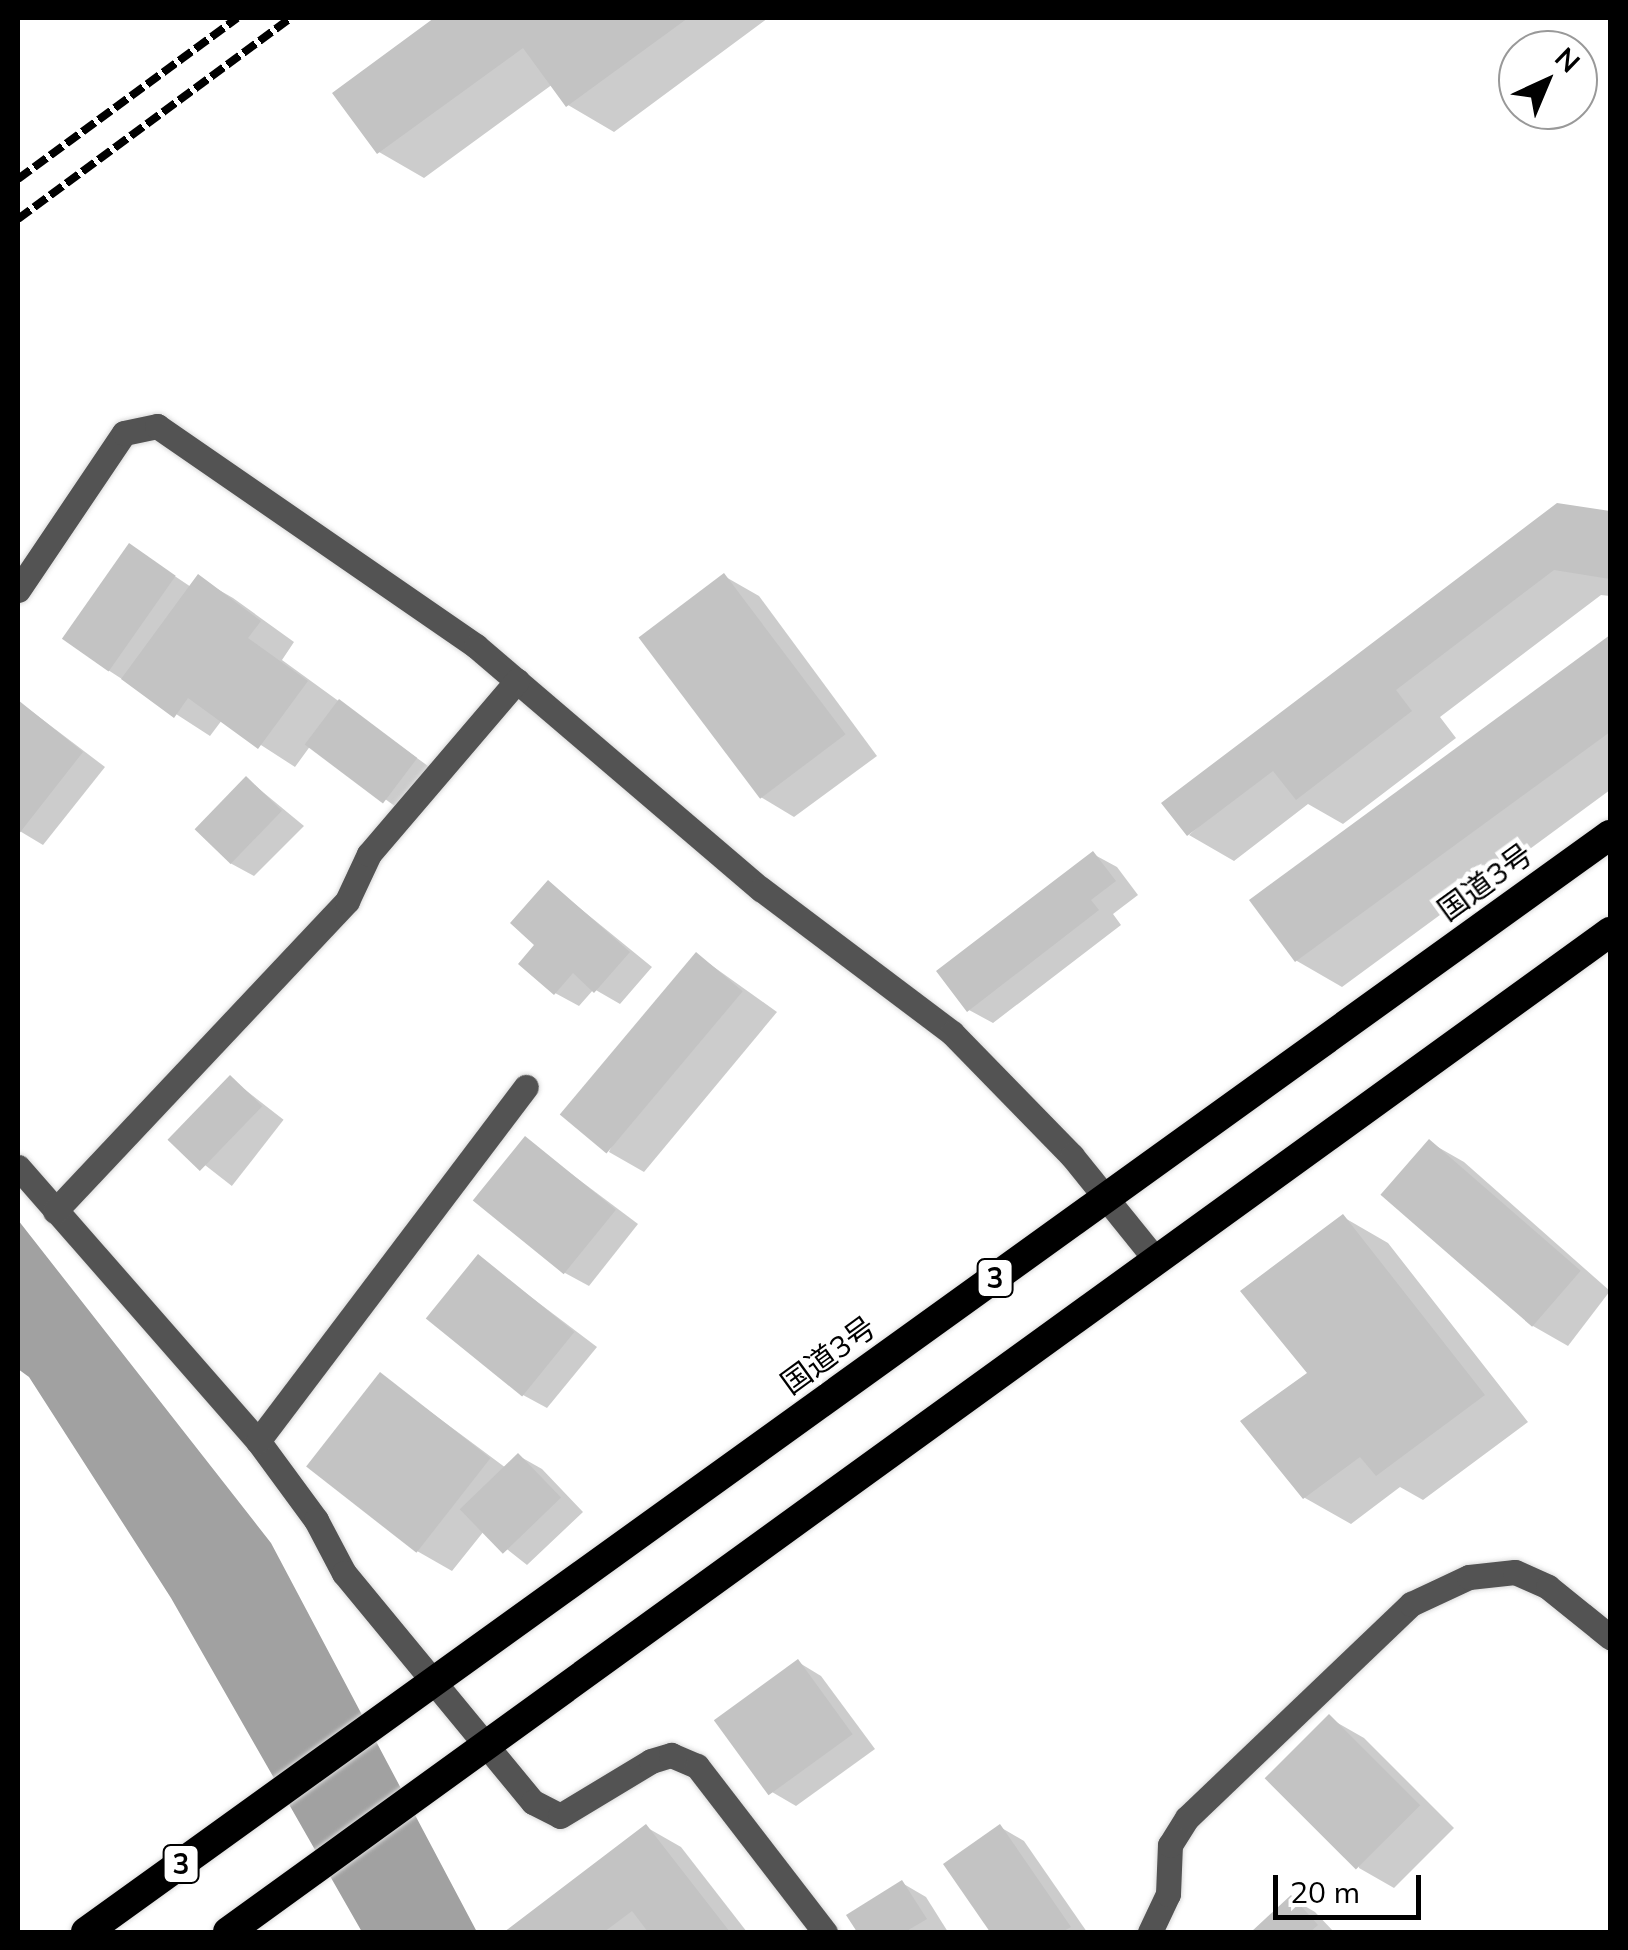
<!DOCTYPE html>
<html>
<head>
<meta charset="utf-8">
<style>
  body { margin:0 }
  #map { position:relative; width:1628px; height:1950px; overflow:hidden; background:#fff; font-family:Mulish,"Noto Sans JP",sans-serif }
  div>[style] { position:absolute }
  .water>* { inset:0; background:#a1a1a1 }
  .shadow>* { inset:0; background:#0003; transform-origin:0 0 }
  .building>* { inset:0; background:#c3c3c3; transform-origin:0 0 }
  .roads { filter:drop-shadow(0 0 2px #dbdbdb) drop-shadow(0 0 2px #dbdbdb) }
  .minor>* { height:25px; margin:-12.5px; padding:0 12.5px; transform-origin:12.5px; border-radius:12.5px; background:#535353 }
  .highway>* { height:30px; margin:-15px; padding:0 15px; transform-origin:15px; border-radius:15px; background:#000 }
  .rail>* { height:8px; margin-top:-4px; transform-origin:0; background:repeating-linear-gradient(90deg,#000 0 15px,transparent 0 20px) }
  span { translate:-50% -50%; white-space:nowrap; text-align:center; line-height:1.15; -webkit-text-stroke:9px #fff; paint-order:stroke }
  .shield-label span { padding:2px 8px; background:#fff; border:2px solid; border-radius:8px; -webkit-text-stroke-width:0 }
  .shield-label { font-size:28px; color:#000; font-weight:700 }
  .street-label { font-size:30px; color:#000 }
  .frame { position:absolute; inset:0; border:20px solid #000; pointer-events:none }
  .north { position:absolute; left:1498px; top:30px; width:100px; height:100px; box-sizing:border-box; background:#fff; border:2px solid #999; border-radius:50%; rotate:44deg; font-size:28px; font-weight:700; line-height:40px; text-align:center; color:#000 }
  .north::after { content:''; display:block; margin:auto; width:35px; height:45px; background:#000; clip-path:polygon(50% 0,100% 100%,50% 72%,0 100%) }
  .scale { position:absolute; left:1273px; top:1875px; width:148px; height:45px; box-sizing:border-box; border:5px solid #000; border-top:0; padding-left:12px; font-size:30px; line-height:35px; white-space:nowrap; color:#000; -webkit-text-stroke:8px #fff; paint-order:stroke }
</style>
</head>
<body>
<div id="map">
  <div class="water">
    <div style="clip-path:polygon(18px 1220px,271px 1543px,477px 1932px,362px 1932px,171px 1598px,29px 1377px,18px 1369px)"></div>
  </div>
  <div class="shadow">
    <div style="clip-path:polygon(439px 18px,768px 18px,614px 132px,568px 105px,553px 84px,424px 178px,379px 152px,335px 94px)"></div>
    <div style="clip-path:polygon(1558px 506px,1610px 514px,1610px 596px,1601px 595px,1440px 717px,1456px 738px,1343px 824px,1308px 804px,1234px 861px,1189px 835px)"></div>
    <div style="clip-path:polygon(130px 546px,191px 587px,198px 578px,233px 598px,294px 642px,282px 660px,439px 774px,407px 815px,311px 745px,295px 767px,222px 720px,210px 736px,108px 670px)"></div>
    <div style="clip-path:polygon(724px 576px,759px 596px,877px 756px,794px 817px,759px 796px)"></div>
    <div style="clip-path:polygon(1610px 639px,1610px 790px,1342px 987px,1297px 961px,1253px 901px)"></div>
    <div style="clip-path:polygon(18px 701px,105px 767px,43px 845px,18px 830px)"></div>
    <div style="clip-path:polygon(247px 779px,304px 826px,254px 876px,230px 863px)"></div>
    <div style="clip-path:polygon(1093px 854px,1117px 867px,1138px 895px,1113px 914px,1121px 925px,993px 1023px,969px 1010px)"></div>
    <div style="clip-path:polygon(549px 883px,652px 967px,620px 1004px,594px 989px,579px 1006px,555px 993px,538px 945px)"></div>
    <div style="clip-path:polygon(697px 955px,777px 1012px,644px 1172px,609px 1152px)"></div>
    <div style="left:230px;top:1078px;width:68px;height:84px;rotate:38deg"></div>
    <div style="clip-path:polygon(526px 1140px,638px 1224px,589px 1286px,565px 1273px)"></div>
    <div style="clip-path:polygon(1429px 1142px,1464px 1162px,1610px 1291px,1568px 1346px,1533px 1326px)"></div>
    <div style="clip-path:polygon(1343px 1217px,1388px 1243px,1528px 1422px,1423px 1500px,1400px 1487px,1351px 1524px,1305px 1498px,1243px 1421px,1311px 1373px)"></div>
    <div style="clip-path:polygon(478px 1257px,597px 1347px,547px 1408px,523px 1395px)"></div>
    <div style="clip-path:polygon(381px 1375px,506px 1468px,519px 1456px,542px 1469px,583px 1512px,527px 1565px,484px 1531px,452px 1571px,417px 1551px)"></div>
    <div style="clip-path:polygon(798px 1662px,821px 1676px,875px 1749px,796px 1806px,772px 1792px)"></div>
    <div style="clip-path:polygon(1329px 1718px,1364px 1738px,1454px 1828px,1394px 1888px,1359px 1868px)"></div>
    <div style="clip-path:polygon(646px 1827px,681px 1847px,747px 1932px,508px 1932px)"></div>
    <div style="clip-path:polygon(1000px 1827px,1024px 1841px,1087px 1932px,993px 1932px,946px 1864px)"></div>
    <div style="clip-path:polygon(902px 1883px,926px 1897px,948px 1932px,860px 1932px,849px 1916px)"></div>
    <div style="clip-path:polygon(1291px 1898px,1315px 1912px,1334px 1932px,1254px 1932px)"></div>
  </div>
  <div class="building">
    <div style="clip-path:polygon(434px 18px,688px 18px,566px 107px,523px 48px,377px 154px,332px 93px)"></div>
    <div style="clip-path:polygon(1557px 503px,1610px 511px,1610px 579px,1554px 570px,1396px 690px,1412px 711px,1296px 800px,1273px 771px,1187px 836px,1161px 803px)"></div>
    <div style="left:129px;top:543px;width:57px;height:117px;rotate:35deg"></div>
    <div style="left:724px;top:573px;width:202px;height:107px;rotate:53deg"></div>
    <div style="clip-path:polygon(198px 574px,261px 621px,248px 638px,308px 681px,258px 749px,188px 698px,174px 718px,121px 679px)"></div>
    <div style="clip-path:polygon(1610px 635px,1610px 732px,1295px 962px,1249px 900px)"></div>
    <div style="left:339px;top:699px;width:98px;height:57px;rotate:37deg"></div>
    <div style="clip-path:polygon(18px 700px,83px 752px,18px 835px)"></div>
    <div style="left:246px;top:776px;width:50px;height:74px;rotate:44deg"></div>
    <div style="clip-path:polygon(1093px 851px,1116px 881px,1091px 900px,1099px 910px,967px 1012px,936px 971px)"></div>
    <div style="clip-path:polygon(548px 880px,630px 952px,594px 993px,573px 973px,554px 995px,518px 964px,534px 945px,510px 923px)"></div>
    <div style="left:696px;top:952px;width:61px;height:212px;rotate:40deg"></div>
    <div style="left:230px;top:1075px;width:45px;height:90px;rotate:44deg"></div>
    <div style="left:525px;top:1136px;width:117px;height:83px;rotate:39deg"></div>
    <div style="left:1429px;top:1139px;width:201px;height:74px;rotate:41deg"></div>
    <div style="clip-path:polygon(1343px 1214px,1485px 1395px,1376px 1476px,1360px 1457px,1303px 1499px,1240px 1421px,1307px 1373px,1240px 1291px)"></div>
    <div style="left:478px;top:1254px;width:124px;height:83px;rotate:39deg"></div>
    <div style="left:380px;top:1372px;width:140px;height:120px;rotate:38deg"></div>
    <div style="left:518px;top:1453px;width:62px;height:81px;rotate:46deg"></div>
    <div style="left:798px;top:1659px;width:93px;height:104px;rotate:54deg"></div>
    <div style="left:1329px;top:1714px;width:129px;height:91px;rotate:45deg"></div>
    <div style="clip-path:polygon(646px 1824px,730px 1932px,648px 1932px,632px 1911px,604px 1932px,504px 1932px)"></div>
    <div style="clip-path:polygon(1000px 1824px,1071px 1927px,1062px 1932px,990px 1932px,943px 1864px)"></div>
    <div style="clip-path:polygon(902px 1880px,927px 1919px,905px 1932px,857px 1932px,846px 1915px)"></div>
    <div style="clip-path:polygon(1291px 1895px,1318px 1925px,1310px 1932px,1251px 1932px)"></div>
  </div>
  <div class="roads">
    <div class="minor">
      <div style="left:18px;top:590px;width:189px;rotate:-56deg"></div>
      <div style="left:124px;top:433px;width:34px;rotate:-12deg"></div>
      <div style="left:157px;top:426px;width:388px;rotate:34.6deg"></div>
      <div style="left:476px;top:646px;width:375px;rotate:40.5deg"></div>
      <div style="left:761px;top:889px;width:239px;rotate:37deg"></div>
      <div style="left:952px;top:1033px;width:172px;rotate:45.7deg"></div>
      <div style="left:1072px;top:1156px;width:132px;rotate:51.1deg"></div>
      <div style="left:18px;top:1167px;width:364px;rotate:48.8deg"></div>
      <div style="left:258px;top:1441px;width:98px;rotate:53.7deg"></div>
      <div style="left:316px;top:1520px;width:60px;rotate:62.2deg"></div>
      <div style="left:344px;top:1573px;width:297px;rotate:50.5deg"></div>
      <div style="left:533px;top:1802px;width:30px;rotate:27deg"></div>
      <div style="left:560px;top:1816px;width:106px;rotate:-31.1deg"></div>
      <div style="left:651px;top:1761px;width:21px;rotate:-17deg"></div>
      <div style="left:671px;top:1755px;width:28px;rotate:23deg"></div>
      <div style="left:697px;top:1766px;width:210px;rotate:52.4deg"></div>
      <div style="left:55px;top:1211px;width:426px;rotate:-46.7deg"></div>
      <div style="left:347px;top:901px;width:52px;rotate:-64.9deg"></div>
      <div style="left:369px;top:854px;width:228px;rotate:-49.5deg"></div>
      <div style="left:258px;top:1441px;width:444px;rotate:-52.9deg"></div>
      <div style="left:1150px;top:1932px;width:42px;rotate:-64.7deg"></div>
      <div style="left:1168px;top:1894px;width:49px;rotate:-87.7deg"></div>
      <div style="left:1170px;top:1845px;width:32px;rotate:-58deg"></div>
      <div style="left:1187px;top:1818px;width:310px;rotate:-43.7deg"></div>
      <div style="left:1411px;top:1604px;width:64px;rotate:-25deg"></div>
      <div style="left:1469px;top:1577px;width:46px;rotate:-6.2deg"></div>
      <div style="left:1515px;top:1572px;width:36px;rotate:24deg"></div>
      <div style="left:1548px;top:1587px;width:80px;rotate:38.9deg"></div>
    </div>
    <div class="highway">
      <div style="left:86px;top:1932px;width:1878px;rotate:-35.75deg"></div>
      <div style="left:228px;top:1932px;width:1706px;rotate:-35.89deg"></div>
    </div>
  </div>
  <div class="rail">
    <div style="left:18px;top:179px;width:272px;rotate:-36.3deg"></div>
    <div style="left:18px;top:219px;width:339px;rotate:-36.4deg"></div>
  </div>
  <div class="shield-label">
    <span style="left:995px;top:1278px">3</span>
    <span style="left:181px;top:1864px">3</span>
  </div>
  <div class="street-label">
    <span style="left:1485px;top:882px;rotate:-36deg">国道3号</span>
    <span style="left:828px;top:1355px;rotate:-36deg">国道3号</span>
  </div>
  <div class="frame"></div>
  <div class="north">N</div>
  <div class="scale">20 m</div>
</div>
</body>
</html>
